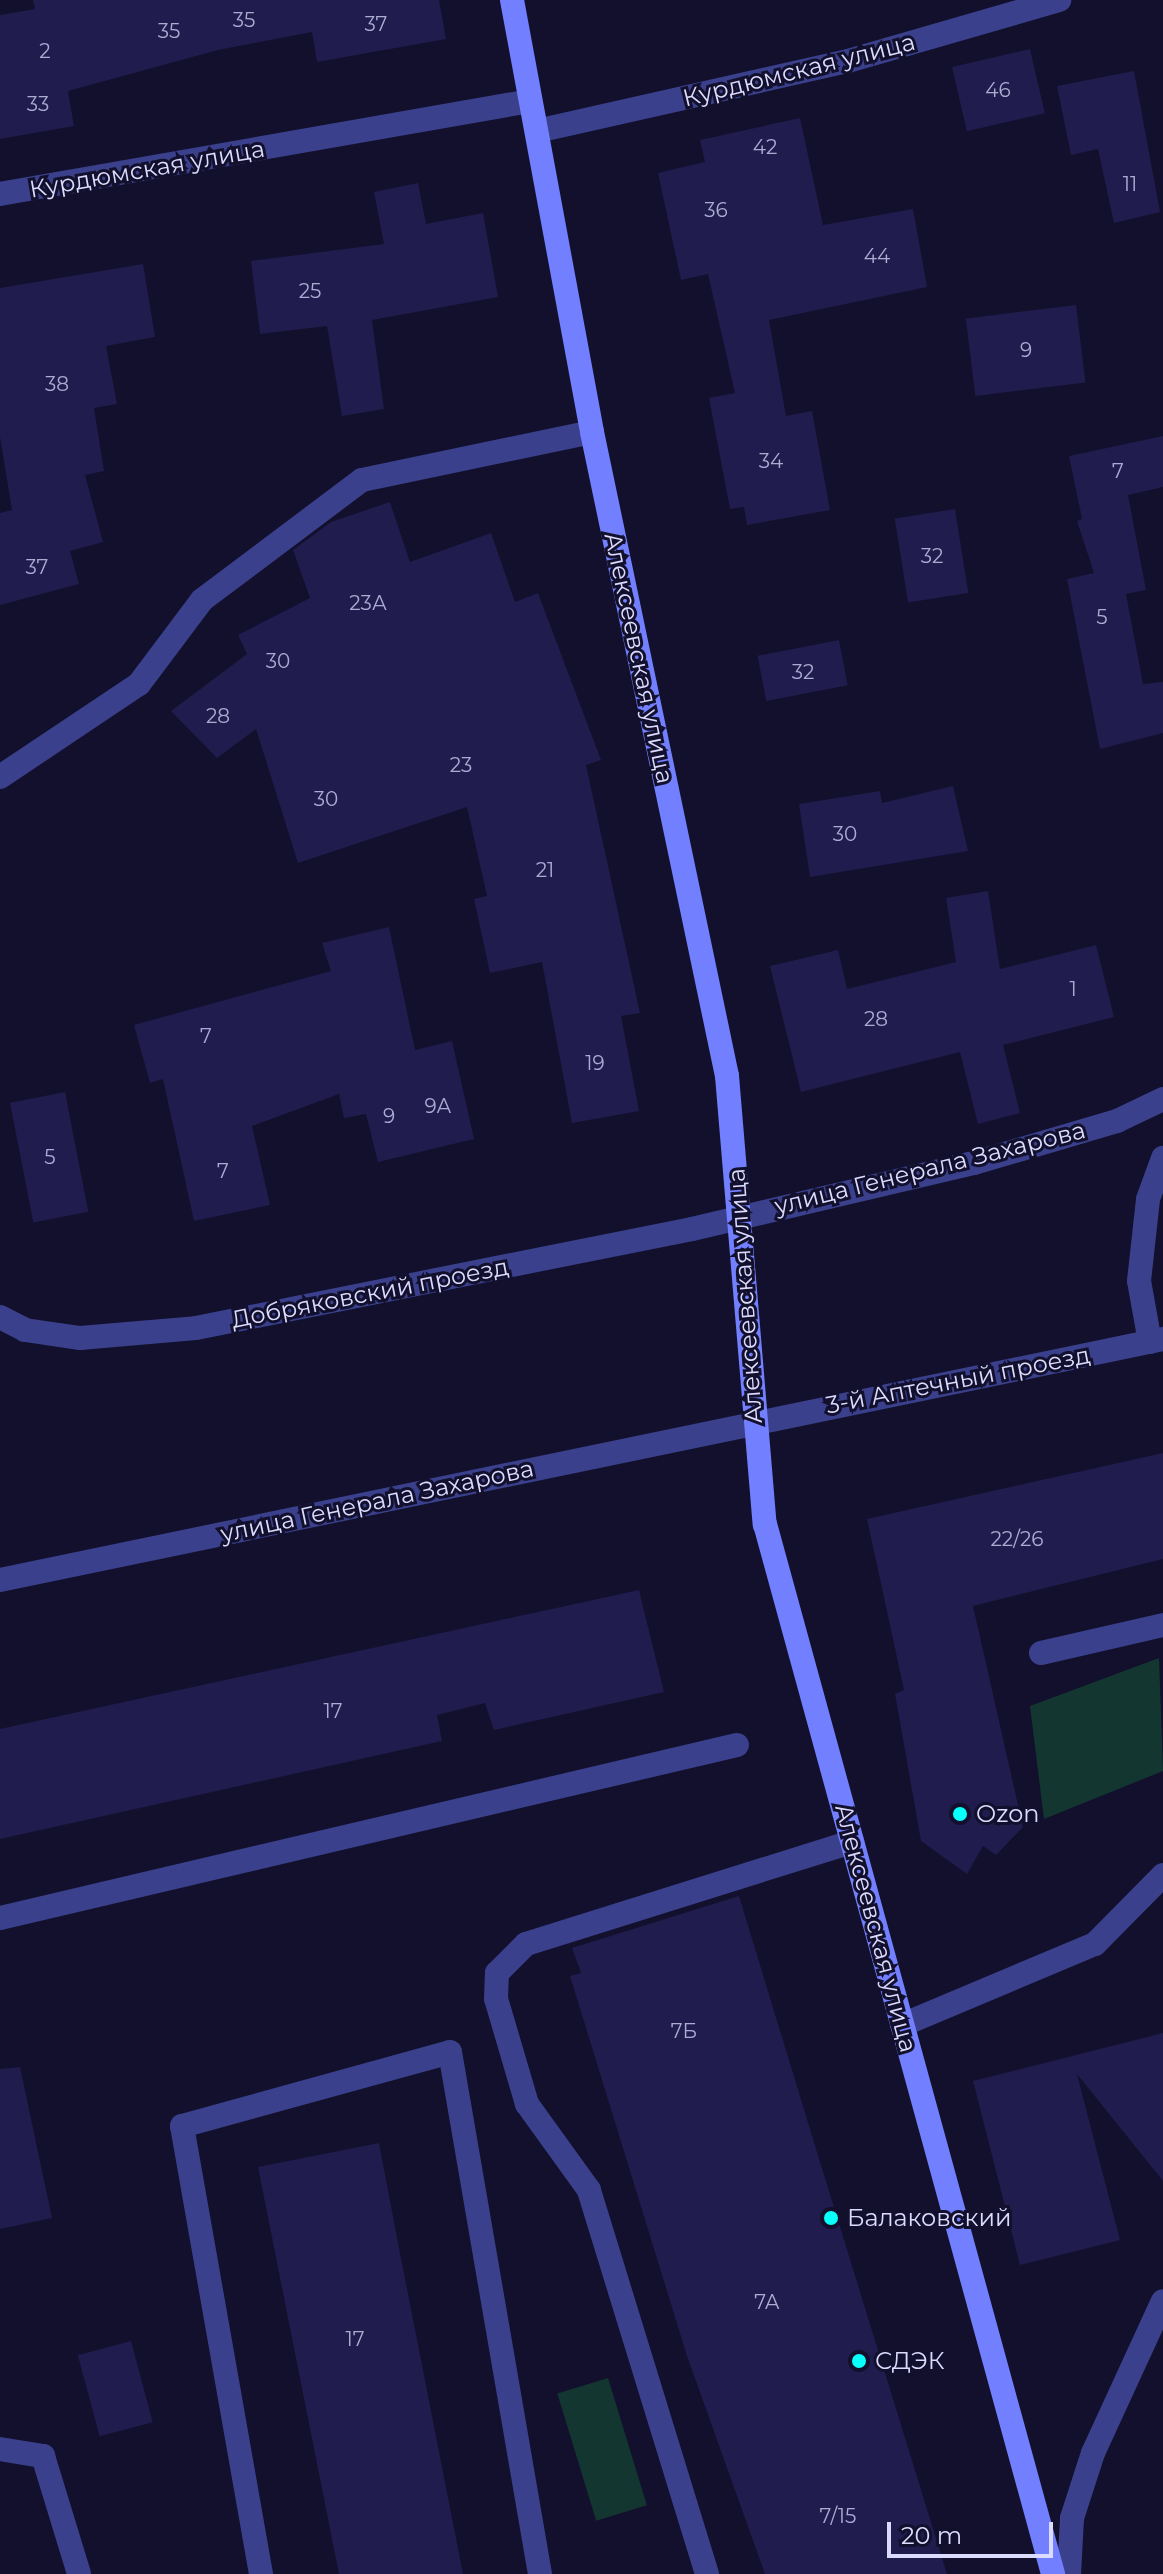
<!DOCTYPE html>
<html>
<head>
<meta charset="utf-8">
<style>
  body { margin:0 }
  #map { position:relative; width:1163px; height:2574px; overflow:hidden; background:#12102c; font-family:Montserrat,sans-serif }
  div>[style] { position:absolute }
  .green>* { inset:0; background:#133631; transform-origin:0 0 }
  .building>* { inset:0; background:#201c4d; transform-origin:0 0 }
  .lane>* { height:24px; margin:-12px; padding:0 12px; transform-origin:12px; border-radius:12px; background:#3a408c }
  .street>* { height:24px; margin:-12px; padding:0 12px; transform-origin:12px; border-radius:12px; background:#3a408c }
  .secondary>* { height:24px; margin:-12px; padding:0 12px; transform-origin:12px; border-radius:12px; background:#727fff }
  .dots>* { width:22px; height:22px; translate:-50% -50%; box-sizing:border-box; border:4px solid #12102c; border-radius:50% }
  span { translate:-50% -50%; white-space:nowrap; text-align:center; line-height:1.15; -webkit-text-stroke:6px #12102c; paint-order:stroke }
  .number-label { font-size:20px; color:#acabd2 }
  .number-label span { -webkit-text-stroke-width:0 }
  .street-label { font-size:24px; color:#dbdbff }
  .poi-label { font-size:24px; color:#dbdbff }
  .left { translate:0 -50%; text-align:left }
  .scale { position:absolute; left:887px; top:2522px; width:166px; height:36px; box-sizing:border-box; border:4px solid #dbdbff; border-top:0; padding-left:10px; font-size:24px; line-height:28px; white-space:nowrap; color:#dbdbff; -webkit-text-stroke:6px #12102c; paint-order:stroke }
</style>
</head>
<body>
<div id="map">
  <div class="green">
    <div style="clip-path:polygon(1159px 1658px,1163px 1771px,1044px 1819px,1030px 1706px)"></div>
    <div style="left:608px;top:2378px;width:133px;height:53px;rotate:73deg"></div>
  </div>
  <div class="building">
    <div style="clip-path:polygon(33px 0,439px 0,446px 39px,317px 62px,312px 32px,218px 50px,68px 91px,74px 126px,0 139px,0 15px,35px 9px)"></div>
    <div style="left:1030px;top:49px;width:66px;height:80px;rotate:77deg"></div>
    <div style="clip-path:polygon(1134px 71px,1160px 212px,1114px 223px,1098px 149px,1071px 155px,1057px 86px)"></div>
    <div style="clip-path:polygon(800px 118px,823px 225px,913px 209px,927px 287px,769px 320px,786px 416px,812px 411px,830px 510px,747px 525px,744px 507px,730px 509px,709px 398px,735px 393px,708px 274px,681px 280px,658px 173px,705px 162px,700px 140px)"></div>
    <div style="clip-path:polygon(418px 183px,426px 224px,483px 213px,498px 297px,372px 320px,384px 409px,342px 416px,327px 326px,260px 334px,251px 261px,384px 244px,374px 192px)"></div>
    <div style="clip-path:polygon(143px 264px,155px 337px,106px 346px,117px 404px,94px 408px,104px 471px,85px 475px,103px 542px,70px 551px,79px 584px,0 605px,0 513px,12px 510px,0 437px,0 288px)"></div>
    <div style="left:1076px;top:305px;width:78px;height:111px;rotate:83deg"></div>
    <div style="clip-path:polygon(1163px 436px,1163px 487px,1128px 495px,1146px 590px,1126px 594px,1143px 684px,1163px 682px,1163px 733px,1100px 749px,1067px 579px,1094px 573px,1077px 521px,1082px 519px,1069px 456px)"></div>
    <div style="clip-path:polygon(390px 502px,410px 562px,491px 533px,515px 602px,538px 593px,601px 760px,586px 765px,640px 1013px,621px 1016px,639px 1111px,572px 1123px,542px 962px,490px 973px,474px 899px,487px 896px,467px 807px,298px 863px,256px 729px,217px 758px,171px 711px,247px 654px,238px 635px,310px 598px,293px 550px,331px 522px)"></div>
    <div style="left:955px;top:509px;width:85px;height:61px;rotate:81deg"></div>
    <div style="left:839px;top:640px;width:46px;height:83px;rotate:79deg"></div>
    <div style="clip-path:polygon(953px 786px,968px 851px,810px 877px,799px 804px,880px 791px,882px 803px)"></div>
    <div style="clip-path:polygon(988px 891px,1000px 969px,1096px 945px,1114px 1017px,1003px 1045px,1020px 1113px,978px 1124px,960px 1052px,801px 1092px,770px 966px,838px 950px,847px 989px,956px 962px,946px 898px)"></div>
    <div style="clip-path:polygon(389px 927px,415px 1050px,452px 1041px,474px 1139px,378px 1162px,366px 1114px,344px 1118px,339px 1094px,252px 1126px,270px 1205px,194px 1221px,163px 1079px,150px 1083px,134px 1025px,331px 971px,322px 943px)"></div>
    <div style="left:65px;top:1092px;width:122px;height:56px;rotate:79deg"></div>
    <div style="clip-path:polygon(1163px 1453px,1163px 1559px,973px 1606px,1023px 1827px,996px 1855px,983px 1846px,967px 1874px,921px 1841px,895px 1694px,904px 1690px,867px 1519px)"></div>
    <div style="clip-path:polygon(639px 1590px,664px 1692px,494px 1730px,485px 1703px,437px 1715px,442px 1741px,0 1839px,0 1729px)"></div>
    <div style="clip-path:polygon(739px 1896px,824px 2175px,947px 2574px,765px 2574px,687px 2356px,570px 1976px,581px 1973px,572px 1948px)"></div>
    <div style="clip-path:polygon(1163px 2033px,1163px 2181px,1077px 2074px,1120px 2240px,1020px 2265px,973px 2081px)"></div>
    <div style="clip-path:polygon(20px 2067px,52px 2218px,0 2229px,0 2069px)"></div>
    <div style="clip-path:polygon(379px 2143px,399px 2248px,463px 2574px,339px 2574px,258px 2167px)"></div>
    <div style="left:131px;top:2341px;width:84px;height:55px;rotate:75deg"></div>
  </div>
  <div class="lane">
    <div style="left:0;top:777px;width:167px;rotate:-33.8deg"></div>
    <div style="left:139px;top:684px;width:105px;rotate:-53.1deg"></div>
    <div style="left:202px;top:600px;width:200px;rotate:-36.9deg"></div>
    <div style="left:362px;top:480px;width:235px;rotate:-11.8deg"></div>
    <div style="left:1150px;top:1342px;width:62px;rotate:-100.2deg"></div>
    <div style="left:1139px;top:1281px;width:82px;rotate:-83.7deg"></div>
    <div style="left:1148px;top:1199px;width:44px;rotate:-69.9deg"></div>
    <div style="left:1041px;top:1653px;width:125px;rotate:-12.9deg"></div>
    <div style="left:0;top:1918px;width:757px;rotate:-13.21deg"></div>
    <div style="left:902px;top:2025px;width:209px;rotate:-22.8deg"></div>
    <div style="left:1095px;top:1944px;width:97px;rotate:-45.4deg"></div>
    <div style="left:0;top:2449px;width:44px;rotate:9.2deg"></div>
    <div style="left:43px;top:2456px;width:123px;rotate:73deg"></div>
    <div style="left:261px;top:2574px;width:455px;rotate:-100deg"></div>
    <div style="left:182px;top:2126px;width:278px;rotate:-15.4deg"></div>
    <div style="left:450px;top:2052px;width:530px;rotate:80.22deg"></div>
    <div style="left:707px;top:2574px;width:402px;rotate:-107.1deg"></div>
    <div style="left:589px;top:2190px;width:106px;rotate:-125.8deg"></div>
    <div style="left:527px;top:2104px;width:109px;rotate:-106.4deg"></div>
    <div style="left:496px;top:1999px;width:26px;rotate:-88deg"></div>
    <div style="left:497px;top:1973px;width:41px;rotate:-45deg"></div>
    <div style="left:526px;top:1944px;width:342px;rotate:-17.4deg"></div>
    <div style="left:1069px;top:2574px;width:56px;rotate:-86.9deg"></div>
    <div style="left:1072px;top:2518px;width:68px;rotate:-72.1deg"></div>
    <div style="left:1093px;top:2453px;width:167px;rotate:-65.3deg"></div>
  </div>
  <div class="street">
    <div style="left:537px;top:131px;width:319px;rotate:-12.7deg"></div>
    <div style="left:848px;top:61px;width:220px;rotate:-16.1deg"></div>
    <div style="left:0;top:194px;width:538px;rotate:-9.95deg"></div>
    <div style="left:0;top:1317px;width:28px;rotate:27deg"></div>
    <div style="left:25px;top:1330px;width:56px;rotate:8.3deg"></div>
    <div style="left:80px;top:1338px;width:116px;rotate:-4.9deg"></div>
    <div style="left:196px;top:1328px;width:506px;rotate:-11.29deg"></div>
    <div style="left:692px;top:1229px;width:290px;rotate:-13.2deg"></div>
    <div style="left:974px;top:1163px;width:149px;rotate:-16.4deg"></div>
    <div style="left:1117px;top:1121px;width:51px;rotate:-25.6deg"></div>
    <div style="left:0;top:1580px;width:1188px;rotate:-11.71deg"></div>
  </div>
  <div class="secondary">
    <div style="left:512px;top:0;width:439px;rotate:79.5deg"></div>
    <div style="left:592px;top:432px;width:658px;rotate:78.16deg"></div>
    <div style="left:727px;top:1076px;width:450px;rotate:85.2deg"></div>
    <div style="left:765px;top:1524px;width:1089px;rotate:74.66deg"></div>
  </div>
  <div class="dots">
    <div style="left:960px;top:1814px;background:#07fffc"></div>
    <div style="left:831px;top:2218px;background:#07fffc"></div>
    <div style="left:859px;top:2361px;background:#07fffc"></div>
  </div>
  <div class="number-label">
    <span style="left:244px;top:20px">35</span>
    <span style="left:376px;top:24px">37</span>
    <span style="left:169px;top:31px">35</span>
    <span style="left:45px;top:51px">2</span>
    <span style="left:998px;top:90px">46</span>
    <span style="left:38px;top:104px">33</span>
    <span style="left:765px;top:147px">42</span>
    <span style="left:1130px;top:184px">11</span>
    <span style="left:716px;top:210px">36</span>
    <span style="left:877px;top:256px">44</span>
    <span style="left:310px;top:291px">25</span>
    <span style="left:1026px;top:350px">9</span>
    <span style="left:57px;top:384px">38</span>
    <span style="left:771px;top:461px">34</span>
    <span style="left:1118px;top:471px">7</span>
    <span style="left:932px;top:556px">32</span>
    <span style="left:37px;top:567px">37</span>
    <span style="left:368px;top:603px">23А</span>
    <span style="left:1102px;top:617px">5</span>
    <span style="left:278px;top:661px">30</span>
    <span style="left:803px;top:672px">32</span>
    <span style="left:218px;top:716px">28</span>
    <span style="left:461px;top:765px">23</span>
    <span style="left:326px;top:799px">30</span>
    <span style="left:845px;top:834px">30</span>
    <span style="left:545px;top:870px">21</span>
    <span style="left:1073px;top:989px">1</span>
    <span style="left:876px;top:1019px">28</span>
    <span style="left:206px;top:1036px">7</span>
    <span style="left:595px;top:1063px">19</span>
    <span style="left:438px;top:1106px">9А</span>
    <span style="left:389px;top:1116px">9</span>
    <span style="left:50px;top:1157px">5</span>
    <span style="left:223px;top:1171px">7</span>
    <span style="left:1017px;top:1539px">22/26</span>
    <span style="left:333px;top:1711px">17</span>
    <span style="left:684px;top:2031px">7Б</span>
    <span style="left:767px;top:2302px">7А</span>
    <span style="left:355px;top:2339px">17</span>
    <span style="left:838px;top:2516px">7/15</span>
  </div>
  <div class="street-label">
    <span style="left:799px;top:70px;rotate:-14deg">Курдюмская улица</span>
    <span style="left:147px;top:169px;rotate:-10deg">Курдюмская улица</span>
    <span style="left:639px;top:658px;rotate:78deg">Алексеевская улица</span>
    <span style="left:930px;top:1168px;rotate:-14deg">улица Генерала Захарова</span>
    <span style="left:370px;top:1293px;rotate:-11deg">Добряковский проезд</span>
    <span style="left:745px;top:1296px;rotate:-94deg">Алексеевская улица</span>
    <span style="left:958px;top:1380px;rotate:-11deg">3-й Аптечный проезд</span>
    <span style="left:377px;top:1501px;rotate:-12deg">улица Генерала Захарова</span>
    <span style="left:876px;top:1928px;rotate:75deg">Алексеевская улица</span>
  </div>
  <div class="poi-label">
    <span class="left" style="left:976px;top:1814px">Ozon</span>
    <span class="left" style="left:847px;top:2218px">Балаковский</span>
    <span class="left" style="left:875px;top:2361px">СДЭК</span>
  </div>
  <div class="scale">20 m</div>
</div>
</body>
</html>
